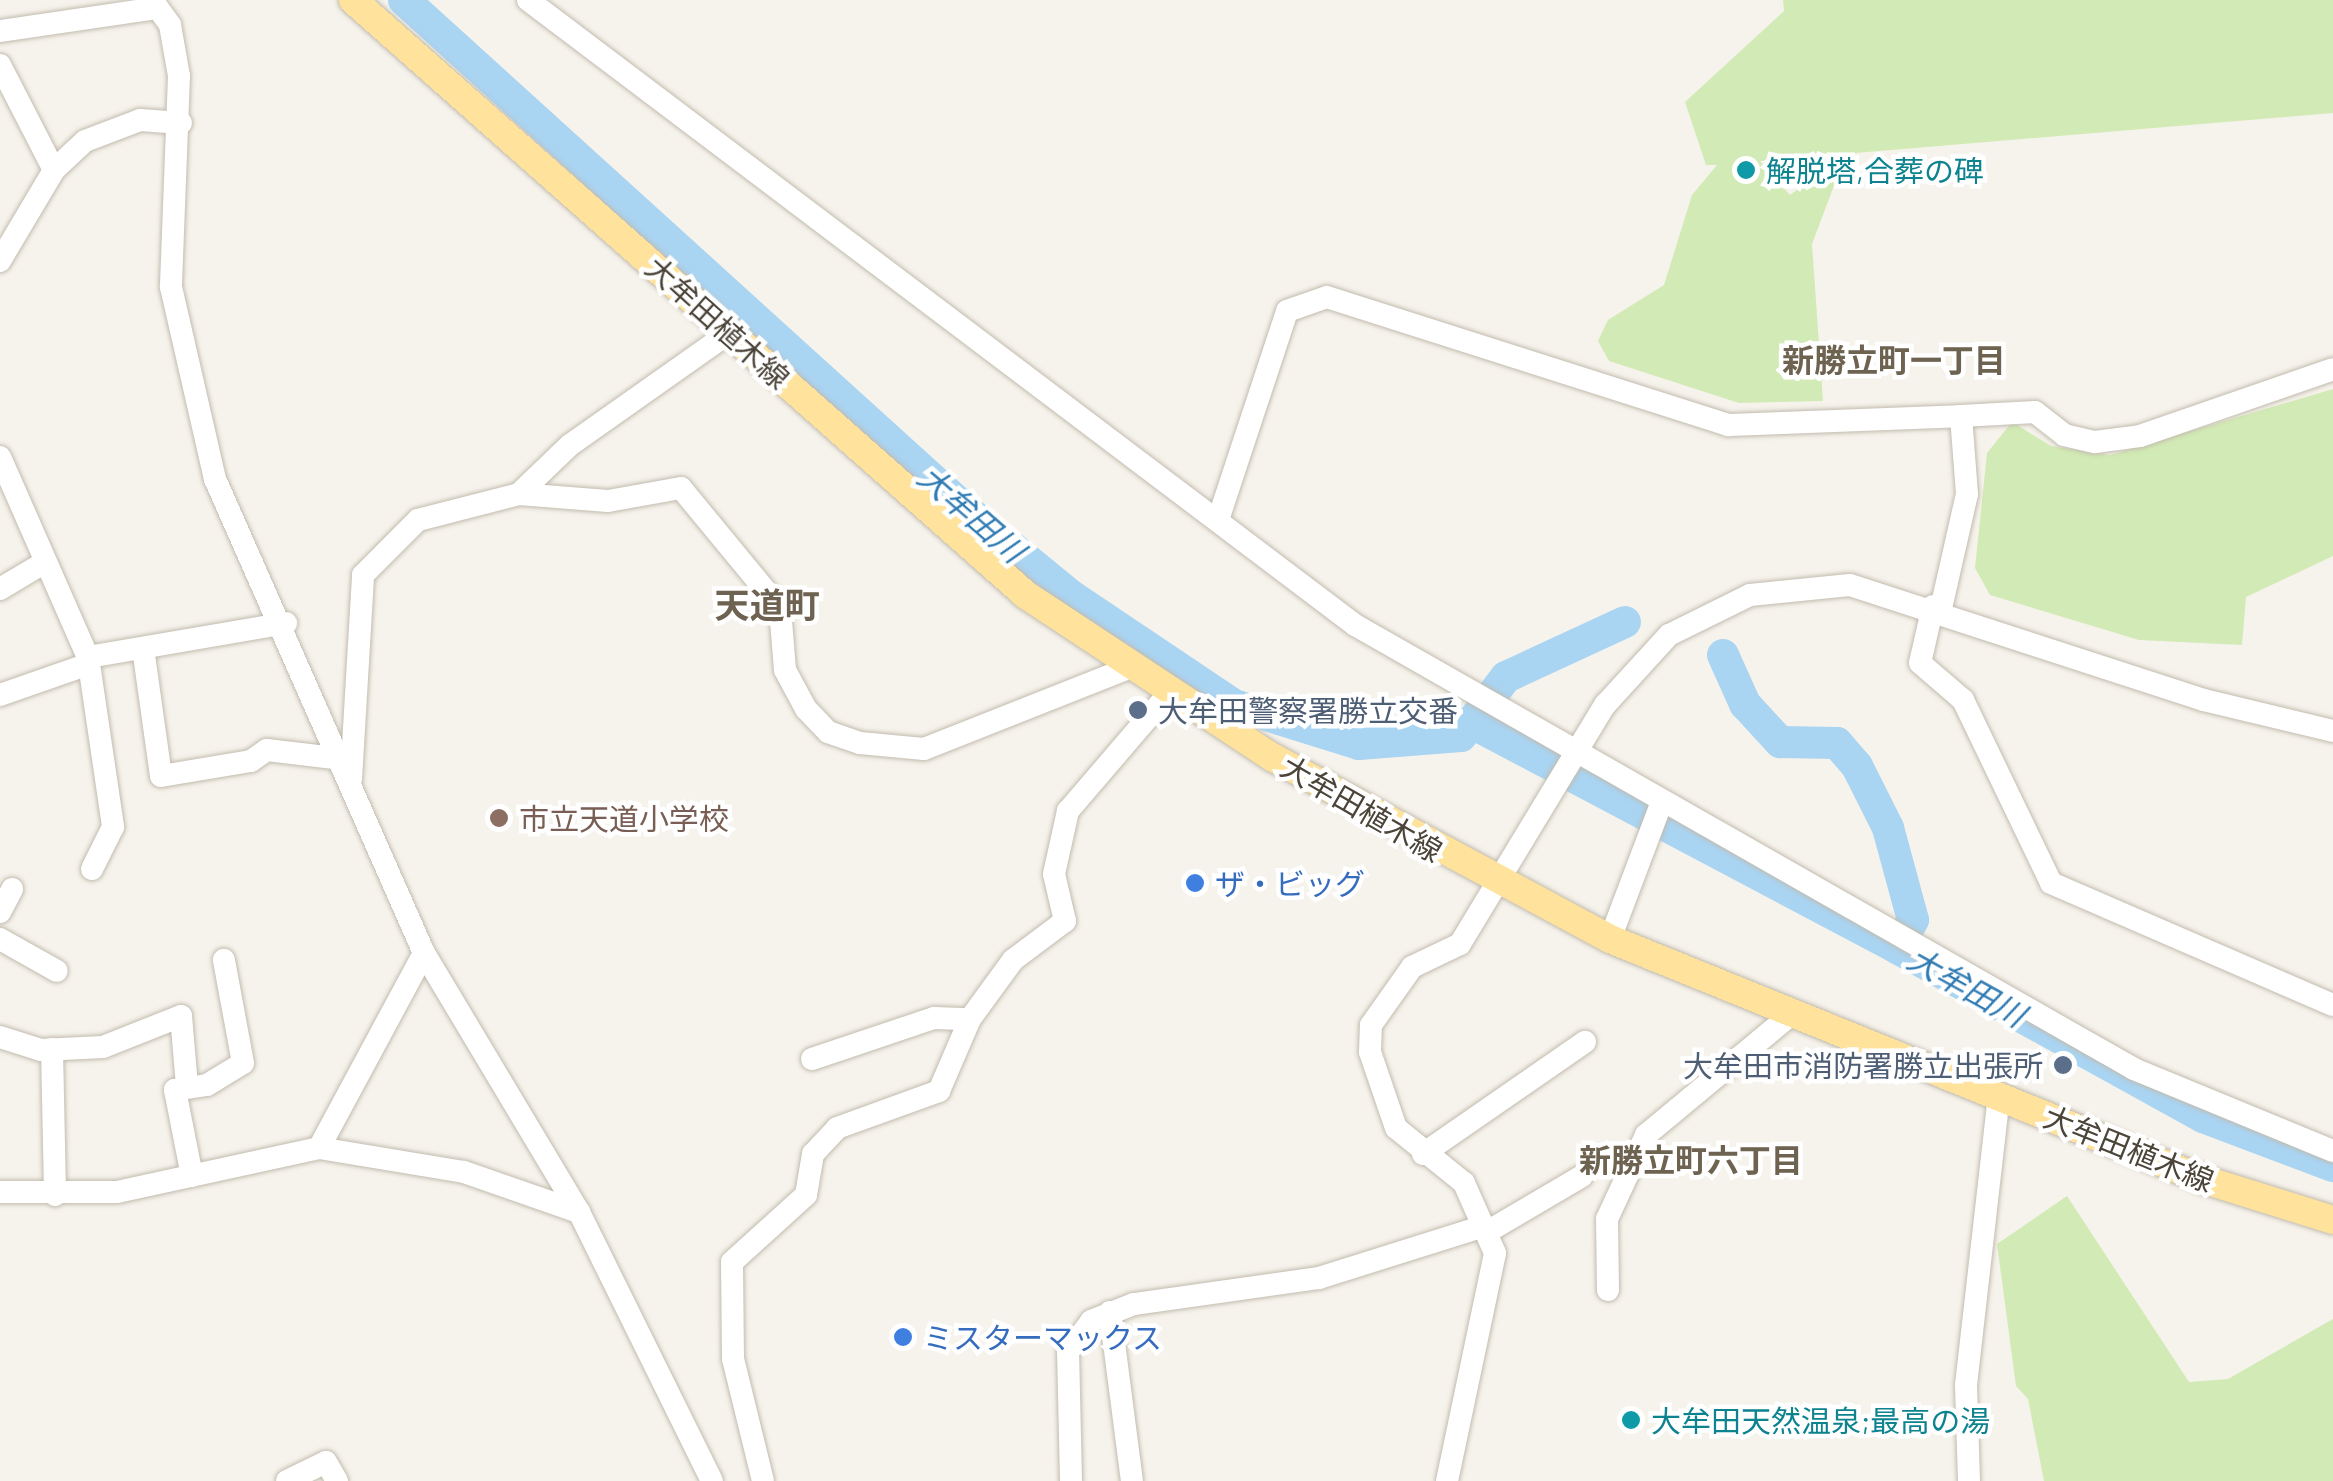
<!DOCTYPE html>
<html>
<head>
<meta charset="utf-8">
<style>
  body { margin:0 }
  #map { position:relative; width:2333px; height:1481px; overflow:hidden; background:#f6f3ec; font-family:Barlow,"Noto Sans JP",sans-serif }
  div>[style] { position:absolute }
  .green>* { inset:0; background:#d2eab5 }
  .river>* { height:32px; margin:-16px; padding:0 16px; transform-origin:16px; border-radius:16px; background:#a9d4f2 }
  .roads { filter:drop-shadow(0 0 2px #c2bbae) drop-shadow(0 0 2px #c2bbae) }
  .minor>* { height:22px; margin:-11px; padding:0 11px; transform-origin:11px; border-radius:11px; background:#fff }
  .major>* { height:28px; margin:-14px; padding:0 14px; transform-origin:14px; border-radius:14px; background:#ffe39c }
  .dots>* { width:28px; height:28px; translate:-50% -50%; box-sizing:border-box; border:5px solid #fff; border-radius:50% }
  span { translate:-50% -50%; white-space:nowrap; text-align:center; line-height:1.15; -webkit-text-stroke:9px #fff; paint-order:stroke }
  .culture-label { font-size:30px; color:#0d838f }
  .left { translate:0 -50%; text-align:left }
  .street-label { font-size:30px; color:#4b4439 }
  .service-label { font-size:30px; color:#4e5e75 }
  .right { translate:-100% -50%; text-align:right }
  .education-label { font-size:30px; color:#785e54 }
  .shop-label { font-size:30px; color:#366cbe }
  .neighbourhood-label { font-size:32px; color:#6e6250; font-weight:700 }
  .water-label { font-size:32px; color:#2e7ab2; font-style:italic }
  .quarter-label { font-size:35px; color:#6e6250; font-weight:700 }
</style>
</head>
<body>
<div id="map">
  <div class="green">
    <div style="clip-path:polygon(1783px 0,2333px 0,2333px 113px,1760px 161px,1790px 195px,1818px 175px,1835px 183px,1812px 244px,1823px 401px,1739px 403px,1609px 361px,1598px 341px,1608px 320px,1664px 285px,1692px 195px,1717px 165px,1706px 165px,1685px 102px,1784px 11px)"></div>
    <div style="clip-path:polygon(2333px 389px,2333px 556px,2246px 597px,2242px 645px,2139px 640px,1990px 595px,1975px 568px,1987px 453px,2012px 422px,2051px 446px,2110px 455px)"></div>
    <div style="clip-path:polygon(2067px 1196px,2189px 1382px,2228px 1379px,2333px 1319px,2333px 1481px,2044px 1481px,2028px 1399px,2016px 1386px,1997px 1244px)"></div>
  </div>
  <div class="river">
    <div style="left:404px;top:0;width:756px;rotate:42.21deg"></div>
    <div style="left:964px;top:508px;width:137px;rotate:39.4deg"></div>
    <div style="left:1070px;top:595px;width:197px;rotate:33.9deg"></div>
    <div style="left:1234px;top:705px;width:131px;rotate:17.3deg"></div>
    <div style="left:1359px;top:744px;width:102px;rotate:-4.5deg"></div>
    <div style="left:1461px;top:736px;width:74px;rotate:-52.7deg"></div>
    <div style="left:1506px;top:677px;width:131px;rotate:-24.8deg"></div>
    <div style="left:1723px;top:655px;width:54px;rotate:65.8deg"></div>
    <div style="left:1745px;top:704px;width:52px;rotate:47.4deg"></div>
    <div style="left:1780px;top:742px;width:57px;rotate:1deg"></div>
    <div style="left:1837px;top:743px;width:30px;rotate:49deg"></div>
    <div style="left:1857px;top:766px;width:69px;rotate:63.4deg"></div>
    <div style="left:1888px;top:828px;width:95px;rotate:74.8deg"></div>
    <div style="left:1913px;top:920px;width:32px;rotate:120deg"></div>
    <div style="left:1897px;top:948px;width:350px;rotate:28.9deg"></div>
    <div style="left:2203px;top:1117px;width:139px;rotate:20.7deg"></div>
    <div style="left:1476px;top:725px;width:476px;rotate:27.9deg"></div>
  </div>
  <div class="roads">
    <div class="minor">
      <div style="left:152px;top:0;width:31px;rotate:54deg"></div>
      <div style="left:170px;top:25px;width:52px;rotate:80deg"></div>
      <div style="left:179px;top:76px;width:211px;rotate:92.2deg"></div>
      <div style="left:171px;top:287px;width:197px;rotate:77.1deg"></div>
      <div style="left:215px;top:479px;width:518px;rotate:66.21deg"></div>
      <div style="left:424px;top:953px;width:302px;rotate:59.1deg"></div>
      <div style="left:579px;top:1212px;width:300px;rotate:63.7deg"></div>
      <div style="left:528px;top:0;width:1037px;rotate:37.08deg"></div>
      <div style="left:1355px;top:625px;width:897px;rotate:29.68deg"></div>
      <div style="left:2134px;top:1069px;width:215px;rotate:22.4deg"></div>
      <div style="left:0;top:31px;width:159px;rotate:-8.3deg"></div>
      <div style="left:0;top:65px;width:118px;rotate:62.8deg"></div>
      <div style="left:0;top:261px;width:106px;rotate:-59.3deg"></div>
      <div style="left:54px;top:170px;width:42px;rotate:-43.1deg"></div>
      <div style="left:85px;top:141px;width:59px;rotate:-20.9deg"></div>
      <div style="left:140px;top:120px;width:41px;rotate:4.2deg"></div>
      <div style="left:1961px;top:416px;width:74px;rotate:-3.1deg"></div>
      <div style="left:2035px;top:412px;width:37px;rotate:38deg"></div>
      <div style="left:2064px;top:435px;width:32px;rotate:13deg"></div>
      <div style="left:2095px;top:442px;width:45px;rotate:-7.6deg"></div>
      <div style="left:2140px;top:436px;width:204px;rotate:-19.1deg"></div>
      <div style="left:0;top:457px;width:219px;rotate:66.3deg"></div>
      <div style="left:88px;top:657px;width:172px;rotate:81.6deg"></div>
      <div style="left:113px;top:827px;width:47px;rotate:116.6deg"></div>
      <div style="left:519px;top:494px;width:71px;rotate:-43.9deg"></div>
      <div style="left:570px;top:445px;width:196px;rotate:-35.2deg"></div>
      <div style="left:1218px;top:520px;width:220px;rotate:-71.7deg"></div>
      <div style="left:1287px;top:311px;width:42px;rotate:-19.3deg"></div>
      <div style="left:1327px;top:297px;width:421px;rotate:17.7deg"></div>
      <div style="left:1728px;top:425px;width:233px;rotate:-2.2deg"></div>
      <div style="left:1961px;top:416px;width:78px;rotate:85.6deg"></div>
      <div style="left:1967px;top:494px;width:117px;rotate:102.8deg"></div>
      <div style="left:0;top:589px;width:49px;rotate:-30.8deg"></div>
      <div style="left:1933px;top:606px;width:58px;rotate:102.8deg"></div>
      <div style="left:1920px;top:663px;width:57px;rotate:40.7deg"></div>
      <div style="left:1963px;top:700px;width:203px;rotate:64.3deg"></div>
      <div style="left:2051px;top:883px;width:307px;rotate:23.4deg"></div>
      <div style="left:143px;top:648px;width:129px;rotate:82deg"></div>
      <div style="left:161px;top:776px;width:91px;rotate:-9.5deg"></div>
      <div style="left:251px;top:761px;width:19px;rotate:-35deg"></div>
      <div style="left:267px;top:750px;width:76px;rotate:6.8deg"></div>
      <div style="left:88px;top:657px;width:201px;rotate:-9.7deg"></div>
      <div style="left:0;top:695px;width:94px;rotate:-19.2deg"></div>
      <div style="left:351px;top:779px;width:204px;rotate:-86.6deg"></div>
      <div style="left:363px;top:575px;width:78px;rotate:-45deg"></div>
      <div style="left:418px;top:520px;width:104px;rotate:-14.4deg"></div>
      <div style="left:519px;top:494px;width:89px;rotate:4.5deg"></div>
      <div style="left:608px;top:501px;width:74px;rotate:-10.1deg"></div>
      <div style="left:681px;top:488px;width:156px;rotate:50.5deg"></div>
      <div style="left:780px;top:608px;width:62px;rotate:85.4deg"></div>
      <div style="left:785px;top:670px;width:44px;rotate:61.7deg"></div>
      <div style="left:806px;top:709px;width:32px;rotate:46deg"></div>
      <div style="left:828px;top:732px;width:34px;rotate:19deg"></div>
      <div style="left:860px;top:743px;width:64px;rotate:5.4deg"></div>
      <div style="left:924px;top:749px;width:220px;rotate:-21.6deg"></div>
      <div style="left:0;top:912px;width:26px;rotate:-62deg"></div>
      <div style="left:0;top:939px;width:65px;rotate:29.3deg"></div>
      <div style="left:1610px;top:939px;width:144px;rotate:-69.3deg"></div>
      <div style="left:0;top:1037px;width:43px;rotate:17.6deg"></div>
      <div style="left:41px;top:1050px;width:62px;rotate:-2.8deg"></div>
      <div style="left:103px;top:1047px;width:84px;rotate:-21.7deg"></div>
      <div style="left:181px;top:1016px;width:70px;rotate:85.1deg"></div>
      <div style="left:52px;top:1049px;width:146px;rotate:88.8deg"></div>
      <div style="left:812px;top:1059px;width:129px;rotate:-18.6deg"></div>
      <div style="left:934px;top:1018px;width:36px;rotate:2deg"></div>
      <div style="left:319px;top:1148px;width:221px;rotate:-61.7deg"></div>
      <div style="left:1423px;top:1154px;width:197px;rotate:-34.7deg"></div>
      <div style="left:192px;top:1176px;width:88px;rotate:-101.2deg"></div>
      <div style="left:175px;top:1090px;width:32px;rotate:-9deg"></div>
      <div style="left:207px;top:1085px;width:42px;rotate:-31.4deg"></div>
      <div style="left:243px;top:1063px;width:105px;rotate:-100.5deg"></div>
      <div style="left:0;top:1192px;width:117px"></div>
      <div style="left:117px;top:1192px;width:207px;rotate:-12.3deg"></div>
      <div style="left:319px;top:1148px;width:147px;rotate:9.4deg"></div>
      <div style="left:464px;top:1172px;width:122px;rotate:19.2deg"></div>
      <div style="left:1487px;top:1232px;width:110px;rotate:-30.5deg"></div>
      <div style="left:1608px;top:1290px;width:71px;rotate:-90.8deg"></div>
      <div style="left:1607px;top:1219px;width:93px;rotate:-65.1deg"></div>
      <div style="left:1646px;top:1135px;width:192px;rotate:-39.7deg"></div>
      <div style="left:1110px;top:1312px;width:170px;rotate:82.6deg"></div>
      <div style="left:287px;top:1481px;width:43px;rotate:-26deg"></div>
      <div style="left:326px;top:1462px;width:22px;rotate:60deg"></div>
      <div style="left:763px;top:1481px;width:126px;rotate:-103.8deg"></div>
      <div style="left:733px;top:1359px;width:97px;rotate:-90.6deg"></div>
      <div style="left:732px;top:1262px;width:100px;rotate:-42.2deg"></div>
      <div style="left:806px;top:1195px;width:42px;rotate:-80.3deg"></div>
      <div style="left:813px;top:1154px;width:35px;rotate:-47deg"></div>
      <div style="left:837px;top:1128px;width:109px;rotate:-19.9deg"></div>
      <div style="left:939px;top:1091px;width:78px;rotate:-66.7deg"></div>
      <div style="left:970px;top:1019px;width:73px;rotate:-53.9deg"></div>
      <div style="left:1013px;top:960px;width:65px;rotate:-36.9deg"></div>
      <div style="left:1065px;top:921px;width:48px;rotate:-103.2deg"></div>
      <div style="left:1054px;top:874px;width:65px;rotate:-77.5deg"></div>
      <div style="left:1068px;top:811px;width:155px;rotate:-49.4deg"></div>
      <div style="left:1071px;top:1481px;width:129px;rotate:-91.3deg"></div>
      <div style="left:1068px;top:1352px;width:39px;rotate:-53deg"></div>
      <div style="left:1091px;top:1321px;width:46px;rotate:-21.6deg"></div>
      <div style="left:1134px;top:1304px;width:187px;rotate:-8deg"></div>
      <div style="left:1319px;top:1278px;width:173px;rotate:-17.5deg"></div>
      <div style="left:1447px;top:1481px;width:233px;rotate:-78.1deg"></div>
      <div style="left:1495px;top:1253px;width:77px;rotate:-113.9deg"></div>
      <div style="left:1464px;top:1183px;width:87px;rotate:-141deg"></div>
      <div style="left:1396px;top:1128px;width:80px;rotate:-108.9deg"></div>
      <div style="left:1370px;top:1052px;width:27px;rotate:-88deg"></div>
      <div style="left:1371px;top:1025px;width:71px;rotate:-54.7deg"></div>
      <div style="left:1412px;top:967px;width:53px;rotate:-25.6deg"></div>
      <div style="left:1460px;top:944px;width:280px;rotate:-58.8deg"></div>
      <div style="left:1605px;top:705px;width:95px;rotate:-47.6deg"></div>
      <div style="left:1669px;top:635px;width:90px;rotate:-26.3deg"></div>
      <div style="left:1750px;top:595px;width:100px;rotate:-5.7deg"></div>
      <div style="left:1850px;top:585px;width:372px;rotate:18deg"></div>
      <div style="left:2204px;top:700px;width:133px;rotate:13.5deg"></div>
      <div style="left:1969px;top:1481px;width:96px;rotate:-91.8deg"></div>
      <div style="left:1966px;top:1385px;width:292px;rotate:-83.5deg"></div>
    </div>
    <div class="major">
      <div style="left:353px;top:0;width:898px;rotate:41.48deg"></div>
      <div style="left:1026px;top:595px;width:295px;rotate:33.4deg"></div>
      <div style="left:1272px;top:757px;width:384px;rotate:28.3deg"></div>
      <div style="left:1610px;top:939px;width:639px;rotate:22.07deg"></div>
      <div style="left:2202px;top:1179px;width:137px;rotate:17.4deg"></div>
    </div>
  </div>
  <div class="dots">
    <div style="left:1746px;top:170px;background:#0f9aa8"></div>
    <div style="left:1138px;top:710px;background:#5c6f8a"></div>
    <div style="left:499px;top:818px;background:#8d6e63"></div>
    <div style="left:1195px;top:883px;background:#3f7fe0"></div>
    <div style="left:2063px;top:1065px;background:#5c6f8a"></div>
    <div style="left:903px;top:1337px;background:#3f7fe0"></div>
    <div style="left:1631px;top:1420px;background:#0f9aa8"></div>
  </div>
  <div class="culture-label">
    <span class="left" style="left:1766px;top:170px">解脱塔,合葬の碑</span>
    <span class="left" style="left:1651px;top:1420px">大牟田天然温泉;最高の湯</span>
  </div>
  <div class="street-label">
    <span style="left:718px;top:322px;rotate:42deg">大牟田植木線</span>
    <span style="left:1362px;top:808px;rotate:30deg">大牟田植木線</span>
    <span style="left:2129px;top:1148px;rotate:22deg">大牟田植木線</span>
  </div>
  <div class="service-label">
    <span class="left" style="left:1158px;top:710px">大牟田警察署勝立交番</span>
    <span class="right" style="left:2043px;top:1065px">大牟田市消防署勝立出張所</span>
  </div>
  <div class="education-label">
    <span class="left" style="left:519px;top:818px">市立天道小学校</span>
  </div>
  <div class="shop-label">
    <span class="left" style="left:1215px;top:883px">ザ・ビッグ</span>
    <span class="left" style="left:923px;top:1337px">ミスターマックス</span>
  </div>
  <div class="neighbourhood-label">
    <span style="left:1894px;top:359px">新勝立町一丁目</span>
    <span style="left:1691px;top:1159px">新勝立町六丁目</span>
  </div>
  <div class="water-label">
    <span style="left:972px;top:513px;rotate:41deg">大牟田川</span>
    <span style="left:1967px;top:986px;rotate:29deg">大牟田川</span>
  </div>
  <div class="quarter-label">
    <span style="left:767px;top:604px">天道町</span>
  </div>
</div>
</body>
</html>
